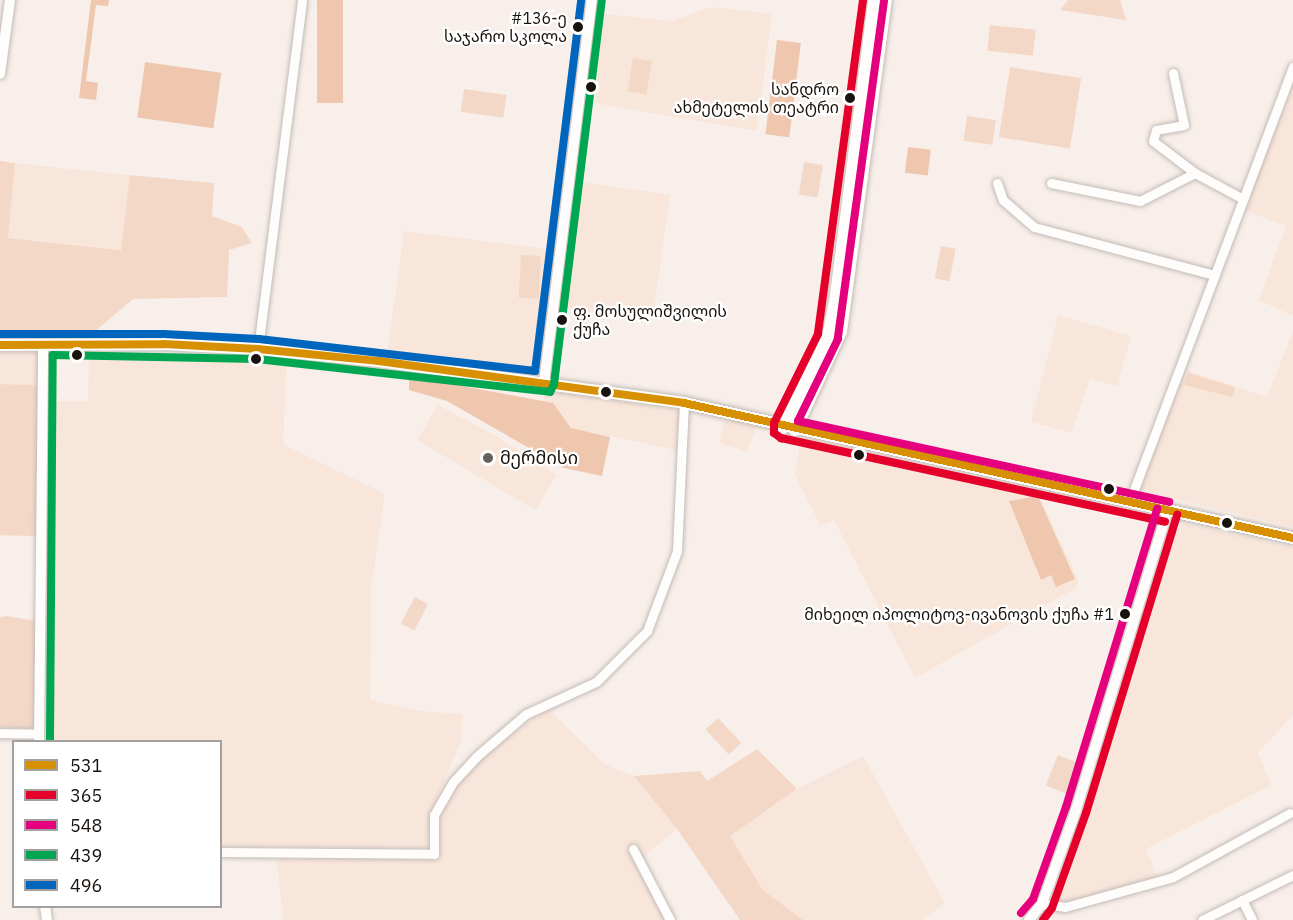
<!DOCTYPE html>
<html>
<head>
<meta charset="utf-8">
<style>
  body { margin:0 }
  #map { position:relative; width:1293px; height:920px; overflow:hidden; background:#f8efea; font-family:"IBM Plex Sans","Noto Sans Georgian",sans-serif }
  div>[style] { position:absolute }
  .built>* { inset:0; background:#f9e6db; transform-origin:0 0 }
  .green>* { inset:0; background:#f4d8c7; transform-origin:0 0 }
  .forest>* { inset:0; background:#eec7ae; transform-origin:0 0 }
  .roads { filter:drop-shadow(0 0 2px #c3bbb6) drop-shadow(0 0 2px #c3bbb6) }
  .minor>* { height:9px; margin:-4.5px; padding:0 4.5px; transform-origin:4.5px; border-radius:4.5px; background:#fefdfc }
  .tertiary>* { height:10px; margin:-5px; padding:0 5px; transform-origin:5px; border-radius:5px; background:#fefdfc }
  .secondary>* { height:12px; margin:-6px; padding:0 6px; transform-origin:6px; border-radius:6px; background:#fefdfc }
  .bus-1>* { height:8px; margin:-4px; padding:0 4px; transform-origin:4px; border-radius:4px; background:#d69002 }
  .bus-2>* { height:8px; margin:-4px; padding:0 4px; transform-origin:4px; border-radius:4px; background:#e4002b }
  .bus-3>* { height:8px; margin:-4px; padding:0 4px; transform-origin:4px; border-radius:4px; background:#e5007d }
  .bus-4>* { height:8px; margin:-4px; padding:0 4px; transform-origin:4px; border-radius:4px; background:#00a651 }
  .bus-5>* { height:8px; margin:-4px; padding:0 4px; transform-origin:4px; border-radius:4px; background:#0065bd }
  .dots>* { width:16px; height:16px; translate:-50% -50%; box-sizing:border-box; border:3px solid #fff; border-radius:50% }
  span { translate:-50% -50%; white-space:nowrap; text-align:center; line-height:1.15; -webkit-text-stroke:4.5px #fff; paint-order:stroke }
  .bus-label { font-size:16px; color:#19130e }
  .right { translate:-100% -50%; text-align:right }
  .left { translate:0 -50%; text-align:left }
  .poi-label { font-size:18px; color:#19130e }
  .legend { position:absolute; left:12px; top:740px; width:210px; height:168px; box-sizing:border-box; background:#fff; border:2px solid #a3a19f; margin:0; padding:8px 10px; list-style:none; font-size:18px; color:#19130e }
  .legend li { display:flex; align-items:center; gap:12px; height:30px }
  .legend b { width:30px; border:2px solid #a3a19f }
</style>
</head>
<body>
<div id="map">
  <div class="built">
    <div style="clip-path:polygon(711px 7px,772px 14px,757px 131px,594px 103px,604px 14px,672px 21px)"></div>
    <div style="clip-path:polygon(1293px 86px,1293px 316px,1259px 300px,1286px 226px,1244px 210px)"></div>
    <div style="left:15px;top:163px;width:116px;height:75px;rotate:6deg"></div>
    <div style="left:580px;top:182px;width:91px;height:127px;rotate:8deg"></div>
    <div style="clip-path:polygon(404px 231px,557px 250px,542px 368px,537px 373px,387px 356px)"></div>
    <div style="clip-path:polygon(1058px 315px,1131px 336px,1117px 386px,1090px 379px,1071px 433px,1031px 422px)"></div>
    <div style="clip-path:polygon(1293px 331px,1293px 527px,1138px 490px,1186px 370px,1267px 397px)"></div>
    <div style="left:39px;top:352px;width:33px;height:39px;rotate:90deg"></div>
    <div style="clip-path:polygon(89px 352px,287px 359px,283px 444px,385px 494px,371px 589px,370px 700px,420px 711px,463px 714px,461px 741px,430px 816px,427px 848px,221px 846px,220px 742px,45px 742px,48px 401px,88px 401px)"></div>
    <div style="clip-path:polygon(546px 390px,679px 411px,676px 450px,571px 428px,553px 403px,543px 401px)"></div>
    <div style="clip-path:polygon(438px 405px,496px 436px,557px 475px,535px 510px,417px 440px)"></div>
    <div style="clip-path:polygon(725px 419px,757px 426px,747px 452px,719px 443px)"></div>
    <div style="clip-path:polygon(801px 436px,1037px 491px,1078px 579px,1076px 588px,915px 678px,834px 520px,821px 526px,795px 475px)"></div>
    <div style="clip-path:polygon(1181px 523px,1293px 547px,1293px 715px,1258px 753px,1271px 785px,1146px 849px,1158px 879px,1073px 904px,1052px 902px,1165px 552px)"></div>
    <div style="clip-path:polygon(547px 708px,606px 765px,634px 776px,677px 829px,642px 858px,666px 920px,284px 920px,276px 857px,435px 860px,440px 815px,452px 793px,476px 762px)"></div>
    <div style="clip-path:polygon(863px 756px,945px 903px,922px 920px,803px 920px,763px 890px,730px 836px,797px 789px)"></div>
  </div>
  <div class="green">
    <div style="clip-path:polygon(1068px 0,1120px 0,1126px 20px,1060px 10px)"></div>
    <div style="left:990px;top:25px;width:46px;height:26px;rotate:6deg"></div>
    <div style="left:633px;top:58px;width:19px;height:34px;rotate:9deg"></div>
    <div style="left:1010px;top:67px;width:72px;height:71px;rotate:9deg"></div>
    <div style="left:464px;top:89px;width:43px;height:23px;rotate:8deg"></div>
    <div style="left:967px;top:116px;width:29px;height:25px;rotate:8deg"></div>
    <div style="clip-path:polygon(0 161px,15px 163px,8px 238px,121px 250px,130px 175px,214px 183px,212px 216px,242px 227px,252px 243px,229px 250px,227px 297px,133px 299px,92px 334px,0 337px)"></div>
    <div style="left:804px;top:162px;width:19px;height:33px;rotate:9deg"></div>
    <div style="left:941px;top:246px;width:15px;height:33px;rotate:11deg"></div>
    <div style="left:521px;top:255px;width:20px;height:43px;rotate:3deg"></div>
    <div style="clip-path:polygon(1188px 373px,1235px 387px,1232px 397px,1184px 385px)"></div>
    <div style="left:39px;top:385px;width:151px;height:39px;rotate:91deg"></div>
    <div style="left:415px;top:597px;width:15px;height:30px;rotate:28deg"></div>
    <div style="clip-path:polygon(6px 616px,36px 621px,35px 726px,31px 729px,0 727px,0 617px)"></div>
    <div style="left:718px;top:718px;width:34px;height:17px;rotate:47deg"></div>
    <div style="clip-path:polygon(757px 749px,797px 789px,730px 836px,763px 890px,803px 920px,740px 920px,677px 829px,634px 776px,700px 771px,707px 781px)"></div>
    <div style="left:1058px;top:755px;width:22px;height:33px;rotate:22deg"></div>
  </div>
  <div class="forest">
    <div style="clip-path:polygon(91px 0,109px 0,108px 6px,96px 5px,86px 81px,98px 83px,96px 100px,79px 98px)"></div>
    <div style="left:317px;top:0;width:26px;height:103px"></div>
    <div style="left:777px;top:40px;width:24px;height:95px;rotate:7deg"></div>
    <div style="left:145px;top:62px;width:77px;height:56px;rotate:8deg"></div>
    <div style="left:908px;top:147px;width:23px;height:26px;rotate:7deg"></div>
    <div style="clip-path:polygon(409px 376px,553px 403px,571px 428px,610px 437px,602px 476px,564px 468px,447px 401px,409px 390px)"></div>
    <div style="clip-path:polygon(1038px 496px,1075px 579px,1056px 587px,1051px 575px,1041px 580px,1009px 501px)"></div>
  </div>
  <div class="roads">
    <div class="minor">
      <div style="left:1173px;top:73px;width:53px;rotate:78.1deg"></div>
      <div style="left:1184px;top:125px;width:28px;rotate:170deg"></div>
      <div style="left:1156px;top:130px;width:11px;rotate:105deg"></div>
      <div style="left:1153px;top:141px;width:53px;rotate:37.3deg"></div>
      <div style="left:1195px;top:173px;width:55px;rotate:28.4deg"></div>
      <div style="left:997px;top:183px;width:18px;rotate:71deg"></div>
      <div style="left:1003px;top:200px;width:41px;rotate:41.1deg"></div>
      <div style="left:1034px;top:227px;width:187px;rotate:14.9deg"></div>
      <div style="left:1051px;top:183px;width:91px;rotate:11.4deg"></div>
      <div style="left:1140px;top:201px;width:62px;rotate:-27deg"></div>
      <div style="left:258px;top:349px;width:352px;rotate:-82.8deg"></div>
      <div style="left:1129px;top:503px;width:466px;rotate:-69.4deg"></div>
      <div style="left:0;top:733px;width:39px;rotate:1deg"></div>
      <div style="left:633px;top:849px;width:80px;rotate:62.5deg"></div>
      <div style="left:220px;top:852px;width:214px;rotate:0.5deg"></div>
      <div style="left:434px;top:854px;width:39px;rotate:-90deg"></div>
      <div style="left:434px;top:815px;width:38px;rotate:-60deg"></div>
      <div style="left:453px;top:782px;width:34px;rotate:-47deg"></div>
      <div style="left:476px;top:757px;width:66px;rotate:-40.7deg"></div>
      <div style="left:526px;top:714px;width:77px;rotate:-24.6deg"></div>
      <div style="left:596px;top:682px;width:72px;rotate:-45deg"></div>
      <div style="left:647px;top:631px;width:85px;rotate:-69.4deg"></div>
      <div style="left:677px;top:551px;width:148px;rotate:-87.3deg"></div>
      <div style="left:1242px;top:900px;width:22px;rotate:63deg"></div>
      <div style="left:1042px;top:904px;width:23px;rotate:7deg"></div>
      <div style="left:1065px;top:907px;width:112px;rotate:-15.5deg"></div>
      <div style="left:1173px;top:877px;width:133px;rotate:-28.7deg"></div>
      <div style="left:1202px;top:920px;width:102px;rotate:-26.3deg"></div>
    </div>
    <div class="tertiary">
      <div style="left:0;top:74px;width:75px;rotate:-82.3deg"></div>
      <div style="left:544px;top:383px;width:386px;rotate:-82.9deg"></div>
      <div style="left:39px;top:742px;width:398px;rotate:-89.4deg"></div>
      <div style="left:45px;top:906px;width:14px;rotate:82deg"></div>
      <div style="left:1029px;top:920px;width:21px;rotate:-51deg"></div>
      <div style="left:1042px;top:904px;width:100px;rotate:-70.1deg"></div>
      <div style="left:1076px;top:810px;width:312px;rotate:-73deg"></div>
    </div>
    <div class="secondary">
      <div style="left:0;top:345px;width:164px;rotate:-0.3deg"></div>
      <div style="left:164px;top:344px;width:94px;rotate:3deg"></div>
      <div style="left:258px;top:349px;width:122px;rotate:5.7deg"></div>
      <div style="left:379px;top:361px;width:308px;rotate:7.8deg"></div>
      <div style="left:684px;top:403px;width:624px;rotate:12.5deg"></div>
      <div style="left:783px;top:428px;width:102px;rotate:-63.7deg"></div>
      <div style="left:828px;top:337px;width:36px;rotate:-79deg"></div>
      <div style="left:835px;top:302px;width:305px;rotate:-82.6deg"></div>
      <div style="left:795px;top:430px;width:108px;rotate:-64.9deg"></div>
      <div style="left:841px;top:332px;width:335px;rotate:-82.3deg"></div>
    </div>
  </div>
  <div class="bus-1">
    <div style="left:0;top:345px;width:164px;rotate:-0.3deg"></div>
    <div style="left:164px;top:344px;width:94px;rotate:3deg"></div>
    <div style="left:258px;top:349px;width:122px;rotate:5.7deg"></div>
    <div style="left:379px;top:361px;width:308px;rotate:7.8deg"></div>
    <div style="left:684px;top:403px;width:624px;rotate:12.5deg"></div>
  </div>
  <div class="bus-2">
    <div style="left:863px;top:0;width:337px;rotate:97.7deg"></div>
    <div style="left:818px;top:334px;width:99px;rotate:116.3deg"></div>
    <div style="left:774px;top:423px;width:10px;rotate:90deg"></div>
    <div style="left:774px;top:433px;width:9px;rotate:36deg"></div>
    <div style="left:781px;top:438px;width:393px;rotate:12.3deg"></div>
    <div style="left:1043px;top:920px;width:15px;rotate:-53deg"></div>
    <div style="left:1052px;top:908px;width:101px;rotate:-70.3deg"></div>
    <div style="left:1086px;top:813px;width:312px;rotate:-73deg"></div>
  </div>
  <div class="bus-3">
    <div style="left:884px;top:1px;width:341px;rotate:97.8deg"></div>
    <div style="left:838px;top:339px;width:91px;rotate:116deg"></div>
    <div style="left:798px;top:421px;width:380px;rotate:12.3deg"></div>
    <div style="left:1021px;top:913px;width:18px;rotate:-49deg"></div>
    <div style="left:1033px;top:899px;width:98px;rotate:-70.3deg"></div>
    <div style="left:1066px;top:807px;width:312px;rotate:-73deg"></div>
  </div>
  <div class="bus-4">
    <div style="left:50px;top:742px;width:387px;rotate:-89.6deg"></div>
    <div style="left:53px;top:355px;width:204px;rotate:1.1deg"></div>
    <div style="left:257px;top:359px;width:295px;rotate:6.4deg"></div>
    <div style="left:550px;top:392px;width:9px;rotate:-63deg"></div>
    <div style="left:554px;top:384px;width:386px;rotate:-82.9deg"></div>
  </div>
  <div class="bus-5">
    <div style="left:0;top:334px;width:164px"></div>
    <div style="left:164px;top:334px;width:95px;rotate:3deg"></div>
    <div style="left:259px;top:339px;width:278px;rotate:6.6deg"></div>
    <div style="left:535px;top:371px;width:374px;rotate:-82.9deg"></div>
  </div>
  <div class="dots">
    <div style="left:578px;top:27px;background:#19130e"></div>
    <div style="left:591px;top:87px;background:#19130e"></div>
    <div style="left:850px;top:98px;background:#19130e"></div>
    <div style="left:562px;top:320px;background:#19130e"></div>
    <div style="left:77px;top:355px;background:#19130e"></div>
    <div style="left:256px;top:359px;background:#19130e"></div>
    <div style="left:606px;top:392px;background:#19130e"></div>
    <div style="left:859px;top:455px;background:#19130e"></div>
    <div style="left:488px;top:458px;background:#67605b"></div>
    <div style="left:1109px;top:489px;background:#19130e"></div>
    <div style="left:1227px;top:523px;background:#19130e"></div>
    <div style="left:1125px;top:614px;background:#19130e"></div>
  </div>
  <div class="bus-label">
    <span class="right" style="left:567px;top:27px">#136-ე<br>საჯარო სკოლა</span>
    <span class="right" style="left:839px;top:98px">სანდრო<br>ახმეტელის თეატრი</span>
    <span class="left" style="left:573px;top:320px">ფ. მოსულიშვილის<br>ქუჩა</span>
    <span class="right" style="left:1114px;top:614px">მიხეილ იპოლიტოვ-ივანოვის ქუჩა #1</span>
  </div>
  <div class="poi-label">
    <span class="left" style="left:500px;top:458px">მერმისი</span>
  </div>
  <ul class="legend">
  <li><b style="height:8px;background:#d69002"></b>531</li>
  <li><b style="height:8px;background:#e4002b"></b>365</li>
  <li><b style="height:8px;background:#e5007d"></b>548</li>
  <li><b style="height:8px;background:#00a651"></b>439</li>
  <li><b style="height:8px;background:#0065bd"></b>496</li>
  </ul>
</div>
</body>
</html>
